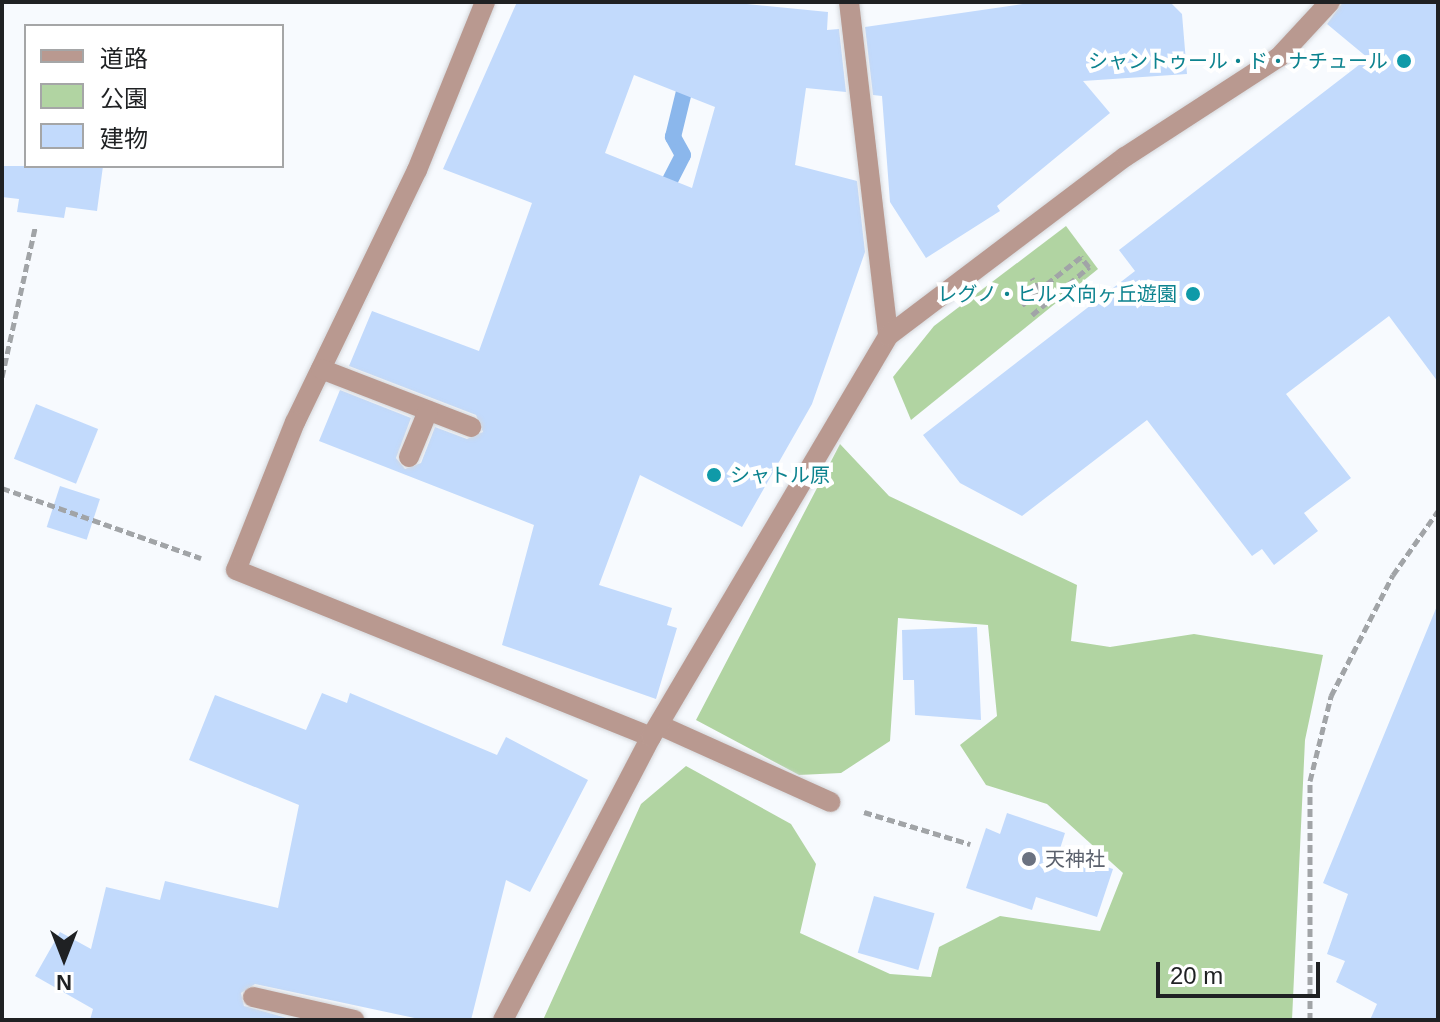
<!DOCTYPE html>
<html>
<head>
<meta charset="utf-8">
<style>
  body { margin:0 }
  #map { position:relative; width:1440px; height:1022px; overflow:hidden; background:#f7fafe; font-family:Helvetica,"Noto Sans JP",sans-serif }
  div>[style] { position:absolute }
  .green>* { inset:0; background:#b1d4a2 }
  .stream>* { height:16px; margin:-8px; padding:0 8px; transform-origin:8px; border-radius:8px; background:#8bb7ec }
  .building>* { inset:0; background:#c2dafc; transform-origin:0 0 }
  .path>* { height:5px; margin-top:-2.5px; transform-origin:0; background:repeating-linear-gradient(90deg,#a1a4a7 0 8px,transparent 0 12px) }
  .roads { filter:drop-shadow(0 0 2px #d4d7db) drop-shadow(0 0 2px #d4d7db) }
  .minor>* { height:20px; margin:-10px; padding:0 10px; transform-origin:10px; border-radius:10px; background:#b99990 }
  .dots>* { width:22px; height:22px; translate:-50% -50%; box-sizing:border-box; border:4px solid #fff; border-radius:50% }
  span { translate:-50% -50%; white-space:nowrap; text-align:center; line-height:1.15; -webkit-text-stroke:8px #fff; paint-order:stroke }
  .culture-label { font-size:20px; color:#0d838f }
  .right { translate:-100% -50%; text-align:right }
  .left { translate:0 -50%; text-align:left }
  .worship-label { font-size:20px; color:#5b616d }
  .frame { position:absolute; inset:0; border:4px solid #1f2123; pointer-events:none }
  .legend { position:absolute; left:24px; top:24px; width:260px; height:144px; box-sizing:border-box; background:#fff; border:2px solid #a5a6a7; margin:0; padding:10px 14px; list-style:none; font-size:24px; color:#1f2123 }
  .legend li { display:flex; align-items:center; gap:16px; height:40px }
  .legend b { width:40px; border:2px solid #a5a6a7 }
  .north { position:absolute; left:24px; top:918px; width:80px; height:80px; -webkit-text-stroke:6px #fff; paint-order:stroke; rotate:180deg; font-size:22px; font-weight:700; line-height:32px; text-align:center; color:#1f2123 }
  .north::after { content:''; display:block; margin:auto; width:28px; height:36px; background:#1f2123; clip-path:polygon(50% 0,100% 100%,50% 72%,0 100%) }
  .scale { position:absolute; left:1156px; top:962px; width:164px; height:36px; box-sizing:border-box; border:4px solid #1f2123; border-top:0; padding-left:10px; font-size:24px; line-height:28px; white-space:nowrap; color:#1f2123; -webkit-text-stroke:6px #fff; paint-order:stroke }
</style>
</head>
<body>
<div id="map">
  <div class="green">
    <div style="clip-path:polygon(1066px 226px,1098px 269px,911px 420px,893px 377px,934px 326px)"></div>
    <div style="clip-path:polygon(840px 444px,889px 496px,1077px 585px,1071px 641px,1110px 647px,1194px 634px,1323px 655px,1305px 740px,1292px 1020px,543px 1020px,641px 804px,686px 766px,791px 824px,816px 864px,800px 933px,890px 974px,931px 977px,939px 947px,1000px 916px,1100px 931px,1123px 873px,1047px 804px,986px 785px,960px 745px,997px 716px,988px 625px,898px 618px,890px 741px,841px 773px,799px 775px,696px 720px)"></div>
  </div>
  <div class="stream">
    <div style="left:661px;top:198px;width:48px;rotate:-62.9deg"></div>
    <div style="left:683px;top:155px;width:21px;rotate:-119deg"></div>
    <div style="left:673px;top:137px;width:64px;rotate:-76.4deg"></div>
  </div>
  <div class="building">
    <div style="clip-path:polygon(evenodd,517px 2px,727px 2px,828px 12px,827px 30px,839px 29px,846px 92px,806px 88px,795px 165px,857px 181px,865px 252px,812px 404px,742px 527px,640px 475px,599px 585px,672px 608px,667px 625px,677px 628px,656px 699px,502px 645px,534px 525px,319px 441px,340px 390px,411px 418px,396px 458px,405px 469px,421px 463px,435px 427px,467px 439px,483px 432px,476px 415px,349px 366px,372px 311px,479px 351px,532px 203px,443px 169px,517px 2px,634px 75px,715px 107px,692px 188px,605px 153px,634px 75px)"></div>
    <div style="clip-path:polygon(1036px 2px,1170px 2px,1182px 14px,1187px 74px,1083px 81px,1110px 113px,997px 206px,1000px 211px,926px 258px,890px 202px,882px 96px,873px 95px,865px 27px)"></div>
    <div style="clip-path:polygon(1343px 2px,1438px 2px,1438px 382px,1389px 316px,1286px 394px,1351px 478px,1304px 513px,1318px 531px,1274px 565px,1262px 549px,1252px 556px,1147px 420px,1022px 516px,960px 483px,923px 435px,1135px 271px,1119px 250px,1368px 58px,1327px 24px)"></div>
    <div style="clip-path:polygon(2px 166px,103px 166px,97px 211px,66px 207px,64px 218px,17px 212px,19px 199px,2px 197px)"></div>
    <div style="left:36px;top:404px;width:67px;height:59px;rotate:22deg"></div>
    <div style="left:60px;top:486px;width:42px;height:43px;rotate:18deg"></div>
    <div style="clip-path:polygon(1437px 606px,1438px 1020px,1370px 1020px,1377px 1004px,1336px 982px,1345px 961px,1327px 954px,1348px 894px,1323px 883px)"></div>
    <div style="clip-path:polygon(977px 627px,981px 720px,915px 715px,914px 680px,903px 680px,902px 630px)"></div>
    <div style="clip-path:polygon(322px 693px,347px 703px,350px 693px,497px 755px,506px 737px,588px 780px,530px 892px,506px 880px,471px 1020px,424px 1020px,255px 984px,241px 993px,244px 1006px,294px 1020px,90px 1020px,93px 1009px,35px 976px,60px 932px,91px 949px,106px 887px,160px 900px,165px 881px,278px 908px,299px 805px,189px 760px,215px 695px,306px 730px)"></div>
    <div style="clip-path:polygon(1007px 813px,1065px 833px,1059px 852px,1113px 869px,1097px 917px,1036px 897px,1032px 910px,966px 888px,986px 828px,1000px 834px)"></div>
    <div style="left:874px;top:896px;width:63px;height:59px;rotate:16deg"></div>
  </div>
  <div class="path">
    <div style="left:1022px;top:305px;width:23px;rotate:-41deg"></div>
    <div style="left:1032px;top:315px;width:75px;rotate:-40.1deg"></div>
    <div style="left:1089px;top:267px;width:13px;rotate:-129deg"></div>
    <div style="left:1081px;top:257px;width:53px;rotate:141.8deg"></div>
    <div style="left:1039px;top:290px;width:14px;rotate:-120deg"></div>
    <div style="left:2px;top:377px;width:153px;rotate:-77.5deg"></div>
    <div style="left:2px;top:488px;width:211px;rotate:19.4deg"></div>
    <div style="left:864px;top:812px;width:111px;rotate:16.8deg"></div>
    <div style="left:1310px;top:1020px;width:239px;rotate:-90deg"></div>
    <div style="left:1310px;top:781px;width:88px;rotate:-76.1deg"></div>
    <div style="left:1331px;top:696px;width:136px;rotate:-62.9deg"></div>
    <div style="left:1393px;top:575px;width:78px;rotate:-54.9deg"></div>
  </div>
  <div class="roads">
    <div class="minor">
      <div style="left:485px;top:2px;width:181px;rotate:112deg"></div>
      <div style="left:417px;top:170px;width:280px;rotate:115.8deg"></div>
      <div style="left:295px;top:422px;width:159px;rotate:111.7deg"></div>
      <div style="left:236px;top:570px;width:447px;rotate:21.9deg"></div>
      <div style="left:849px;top:2px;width:336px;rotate:83.3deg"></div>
      <div style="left:321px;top:369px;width:161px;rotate:21.1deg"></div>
      <div style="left:409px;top:457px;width:50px;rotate:-67.6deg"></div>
      <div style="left:659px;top:725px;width:188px;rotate:24.2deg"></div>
      <div style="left:253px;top:997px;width:104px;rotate:12.8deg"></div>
      <div style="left:503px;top:1020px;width:319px;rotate:-62.4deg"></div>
      <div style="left:651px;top:737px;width:466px;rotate:-59.4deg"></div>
      <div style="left:888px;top:336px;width:297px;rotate:-37.1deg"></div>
      <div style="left:1125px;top:157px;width:184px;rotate:-33deg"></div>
      <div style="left:1279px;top:57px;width:75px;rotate:-47.2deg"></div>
    </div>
  </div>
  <div class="dots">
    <div style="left:1404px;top:61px;background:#0f9aa8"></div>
    <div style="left:1193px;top:294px;background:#0f9aa8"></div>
    <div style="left:714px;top:475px;background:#0f9aa8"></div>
    <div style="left:1029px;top:859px;background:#6b7280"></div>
  </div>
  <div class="culture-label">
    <span class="right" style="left:1388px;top:61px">シャントゥール・ド・ナチュール</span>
    <span class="right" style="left:1177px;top:294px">レグノ・ヒルズ向ヶ丘遊園</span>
    <span class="left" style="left:730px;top:475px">シャトル原</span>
  </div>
  <div class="worship-label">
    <span class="left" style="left:1045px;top:859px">天神社</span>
  </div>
  <div class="frame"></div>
  <ul class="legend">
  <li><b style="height:10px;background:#b99990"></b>道路</li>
  <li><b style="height:22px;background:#b1d4a2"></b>公園</li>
  <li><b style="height:22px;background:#c2dafc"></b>建物</li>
  </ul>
  <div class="north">N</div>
  <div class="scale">20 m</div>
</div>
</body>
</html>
